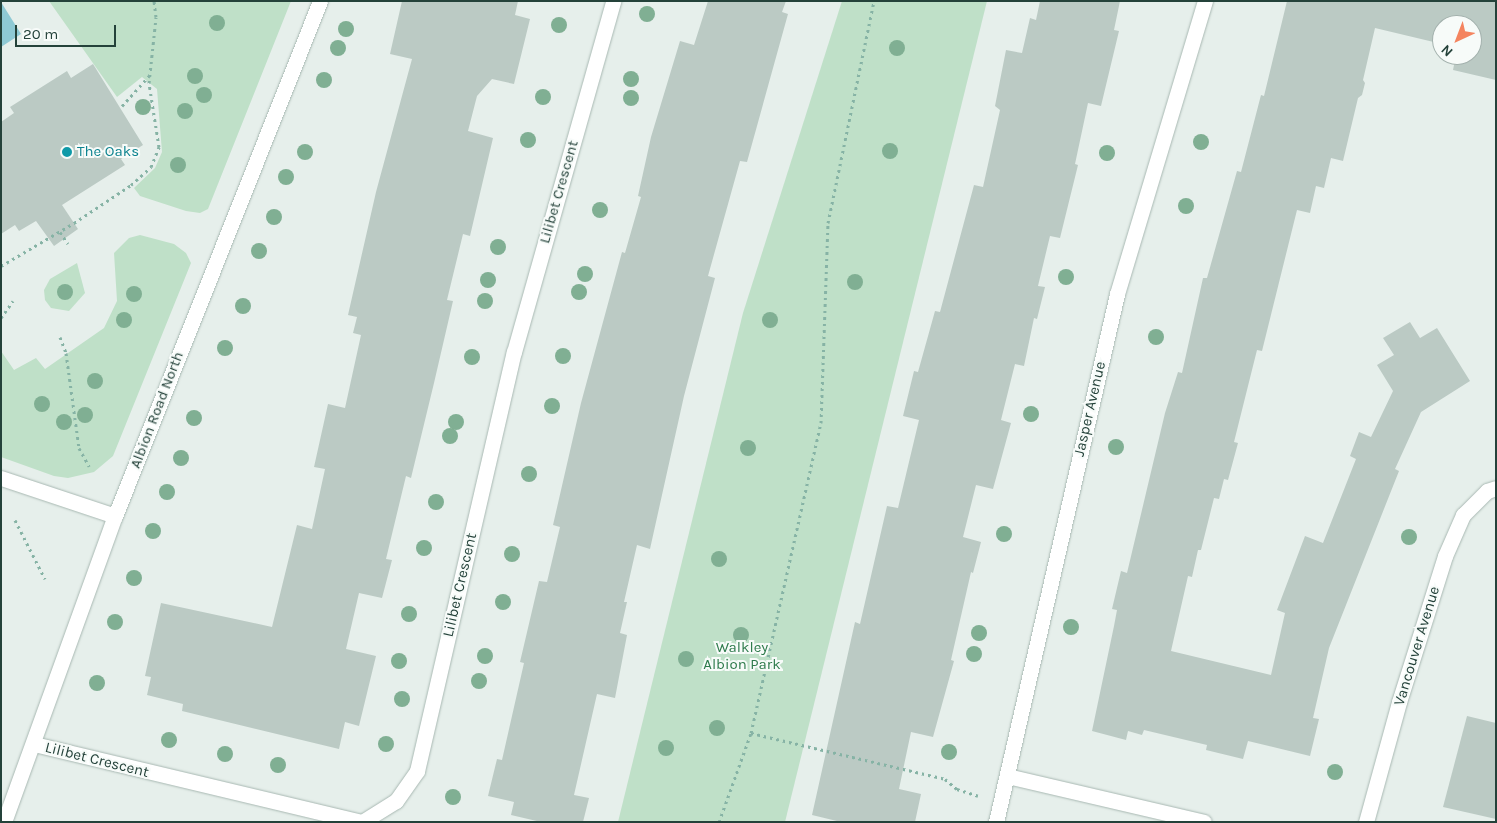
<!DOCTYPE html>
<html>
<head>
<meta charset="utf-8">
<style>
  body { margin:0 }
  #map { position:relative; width:1497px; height:823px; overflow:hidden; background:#e6efeb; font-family:Karla,sans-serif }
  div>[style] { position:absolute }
  .green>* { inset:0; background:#bfe0c8 }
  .water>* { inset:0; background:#8ec9d4 }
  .building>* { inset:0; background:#bbcac4 }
  .path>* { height:3px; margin-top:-1.5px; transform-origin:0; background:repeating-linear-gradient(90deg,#86b3a5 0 2.5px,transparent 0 6.5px) }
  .roads { filter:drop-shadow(0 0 1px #a8b8b2) drop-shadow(0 0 1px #a8b8b2) }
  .minor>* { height:15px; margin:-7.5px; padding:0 7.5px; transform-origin:7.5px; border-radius:7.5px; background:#fff }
  .tertiary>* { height:15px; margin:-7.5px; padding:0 7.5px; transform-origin:7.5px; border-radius:7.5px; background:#fff }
  .trees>* { width:16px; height:16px; margin:-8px; border-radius:50%; background:#80af93 }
  .dots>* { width:14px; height:14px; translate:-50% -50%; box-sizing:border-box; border:2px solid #f7fbf9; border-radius:50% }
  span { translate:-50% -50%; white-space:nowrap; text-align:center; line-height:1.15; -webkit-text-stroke:4px #f7fbf9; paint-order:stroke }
  .culture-label { font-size:15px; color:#0d838f }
  .left { translate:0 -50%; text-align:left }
  .street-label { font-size:15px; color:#24423a }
  .park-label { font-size:15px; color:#2d7a4b }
  .frame { position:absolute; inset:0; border:2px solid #24423a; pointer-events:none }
  .north { position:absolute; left:1432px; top:15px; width:50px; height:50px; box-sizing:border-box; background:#f7fbf9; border:1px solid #a3b1ad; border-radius:50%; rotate:223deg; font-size:14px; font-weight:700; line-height:20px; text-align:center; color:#24423a }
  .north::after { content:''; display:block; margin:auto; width:18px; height:22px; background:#f4845f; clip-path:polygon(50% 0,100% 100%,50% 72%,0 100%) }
  .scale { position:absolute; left:15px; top:25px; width:101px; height:22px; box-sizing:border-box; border:2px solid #24423a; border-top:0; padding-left:6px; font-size:15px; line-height:18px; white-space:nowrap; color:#24423a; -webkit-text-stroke:4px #f7fbf9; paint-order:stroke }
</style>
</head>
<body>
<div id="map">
  <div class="green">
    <div style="clip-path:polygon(49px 1px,291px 1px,208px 209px,200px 213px,186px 211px,140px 196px,134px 188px,155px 168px,162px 152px,157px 89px,142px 77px,117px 97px)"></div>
    <div style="clip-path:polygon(842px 1px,987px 1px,785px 822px,618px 822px,743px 313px)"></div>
    <div style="clip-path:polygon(140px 235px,174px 244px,186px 253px,191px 263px,113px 456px,94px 472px,68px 478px,54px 476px,1px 457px,1px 351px,14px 370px,36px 358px,45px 369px,104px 328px,117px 301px,114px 253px,129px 238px)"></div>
    <div style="clip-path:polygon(77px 263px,85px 293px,69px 311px,51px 308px,45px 300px,44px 290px,50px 279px)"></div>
  </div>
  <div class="water">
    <div style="clip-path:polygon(1px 2px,21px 34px,1px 47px)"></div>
  </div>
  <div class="building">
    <div style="clip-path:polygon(402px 1px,518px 1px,515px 15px,530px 19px,514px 84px,492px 79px,477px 96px,468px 131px,493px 138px,470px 236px,463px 234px,447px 300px,453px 301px,434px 383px,411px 478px,406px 476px,386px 559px,392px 560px,382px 598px,359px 593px,346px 649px,376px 656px,359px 726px,345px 722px,339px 749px,182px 711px,183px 704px,147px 695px,151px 677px,145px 676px,161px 603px,272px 627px,297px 525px,312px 529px,325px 469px,314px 467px,328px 404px,345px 408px,361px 335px,353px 333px,357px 317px,348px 315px,376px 192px,412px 59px,390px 54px)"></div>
    <div style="clip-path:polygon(708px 1px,786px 1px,782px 12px,788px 14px,747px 162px,740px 161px,708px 276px,715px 278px,684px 396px,650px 549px,637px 545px,624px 602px,627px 602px,620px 633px,627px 635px,615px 698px,597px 694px,574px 795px,589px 798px,583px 822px,541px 822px,511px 815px,514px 802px,488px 796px,497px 759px,502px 760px,524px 663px,520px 662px,539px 581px,547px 582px,560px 527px,553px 525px,581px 403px,622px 252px,625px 253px,641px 197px,638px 196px,651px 137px,680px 41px,694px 45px)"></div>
    <div style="clip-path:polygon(1040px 1px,1120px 1px,1114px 30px,1119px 31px,1101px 106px,1088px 103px,1075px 164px,1078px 165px,1060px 238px,1050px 236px,1038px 286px,1045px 287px,1037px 319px,1034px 318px,1024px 366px,1015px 364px,1001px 420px,1011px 423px,993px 489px,976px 485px,963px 537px,981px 542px,973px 573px,971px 572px,951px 660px,954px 661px,933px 737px,911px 732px,899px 789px,921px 794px,915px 822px,841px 822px,812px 815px,855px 622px,860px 624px,887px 506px,898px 508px,919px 420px,903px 416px,914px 371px,918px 372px,935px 311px,940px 312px,974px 185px,983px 187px,1000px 110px,995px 106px,1006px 50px,1022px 53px,1030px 18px,1036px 20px)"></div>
    <div style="clip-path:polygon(1287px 1px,1496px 1px,1496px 80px,1453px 70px,1456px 55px,1472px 55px,1472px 25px,1442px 25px,1442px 44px,1375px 28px,1363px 80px,1365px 83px,1362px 95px,1358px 98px,1343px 161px,1331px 158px,1324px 188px,1316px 186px,1310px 213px,1297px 210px,1262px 351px,1257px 350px,1234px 442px,1238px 443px,1228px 480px,1224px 479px,1219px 499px,1214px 498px,1201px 550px,1198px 550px,1192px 577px,1188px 576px,1171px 651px,1271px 675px,1285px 613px,1277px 610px,1305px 536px,1323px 543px,1356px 459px,1350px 456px,1359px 432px,1371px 437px,1393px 391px,1377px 365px,1394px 355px,1383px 338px,1410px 322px,1420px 338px,1437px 328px,1470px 381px,1421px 412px,1395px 469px,1399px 471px,1329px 648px,1313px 718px,1319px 719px,1310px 756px,1248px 741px,1243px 759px,1206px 750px,1207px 745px,1144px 730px,1142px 735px,1128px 731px,1126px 740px,1092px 731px,1114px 626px,1117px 610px,1112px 609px,1121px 571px,1127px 573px,1165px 413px,1178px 372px,1182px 373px,1203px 278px,1207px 278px,1237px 171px,1241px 172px,1261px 95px,1264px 96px)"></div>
    <div style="clip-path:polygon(93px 64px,143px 145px,121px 159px,125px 165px,62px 205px,78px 229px,54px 246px,36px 221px,19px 231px,15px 225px,1px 234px,1px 122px,14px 113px,10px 107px,67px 71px,71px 78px)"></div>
    <div style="clip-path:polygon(1467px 716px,1496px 723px,1496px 819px,1443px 807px)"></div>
  </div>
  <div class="path">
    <div style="left:122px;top:106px;width:42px;rotate:-47.9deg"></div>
    <div style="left:60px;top:232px;width:14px;rotate:56deg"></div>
    <div style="left:1px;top:266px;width:85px;rotate:-30.5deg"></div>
    <div style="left:74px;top:223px;width:69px;rotate:-33.7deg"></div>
    <div style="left:131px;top:185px;width:27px;rotate:-42deg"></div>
    <div style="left:151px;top:167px;width:22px;rotate:-68deg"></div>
    <div style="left:159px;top:147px;width:65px;rotate:-98.9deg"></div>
    <div style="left:149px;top:83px;width:66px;rotate:-83.9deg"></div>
    <div style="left:156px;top:17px;width:16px;rotate:-97deg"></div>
    <div style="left:1px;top:318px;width:21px;rotate:-55deg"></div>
    <div style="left:60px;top:337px;width:17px;rotate:69deg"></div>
    <div style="left:66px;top:353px;width:96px;rotate:82.2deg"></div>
    <div style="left:79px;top:448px;width:21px;rotate:61deg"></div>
    <div style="left:15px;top:520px;width:66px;rotate:63deg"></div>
    <div style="left:751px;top:733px;width:199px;rotate:13.3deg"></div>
    <div style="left:945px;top:779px;width:16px;rotate:40deg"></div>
    <div style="left:957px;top:789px;width:22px;rotate:18deg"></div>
    <div style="left:719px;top:822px;width:95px;rotate:-70.2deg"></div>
    <div style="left:751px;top:733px;width:318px;rotate:-77.3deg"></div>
    <div style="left:821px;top:423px;width:200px;rotate:-88deg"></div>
    <div style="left:828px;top:223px;width:227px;rotate:-78.3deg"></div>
  </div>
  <div class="roads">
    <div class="minor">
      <div style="left:34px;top:744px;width:337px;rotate:13.4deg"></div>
      <div style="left:362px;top:822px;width:40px;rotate:-32deg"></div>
      <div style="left:396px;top:801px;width:37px;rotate:-55deg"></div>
      <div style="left:417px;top:771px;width:430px;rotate:-77deg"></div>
      <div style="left:514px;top:352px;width:365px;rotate:-74.2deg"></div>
      <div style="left:1007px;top:776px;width:202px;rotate:13.1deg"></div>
      <div style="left:996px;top:822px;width:542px;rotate:-77.09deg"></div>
      <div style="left:1117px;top:294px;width:306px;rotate:-73.3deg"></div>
      <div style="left:1366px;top:822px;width:124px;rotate:-74.6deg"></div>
      <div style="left:1399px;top:702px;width:153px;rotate:-72.5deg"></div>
      <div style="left:1445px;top:556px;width:45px;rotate:-66.3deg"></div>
      <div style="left:1463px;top:515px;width:34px;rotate:-45deg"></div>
      <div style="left:1487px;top:491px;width:9px;rotate:-18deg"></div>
    </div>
    <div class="tertiary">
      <div style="left:1px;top:478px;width:120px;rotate:18.4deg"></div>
      <div style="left:4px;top:822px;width:326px;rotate:-70.1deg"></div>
      <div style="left:115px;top:516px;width:554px;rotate:-68.29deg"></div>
    </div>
  </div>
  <div class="trees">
    <div style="left:647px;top:14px"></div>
    <div style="left:217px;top:23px"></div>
    <div style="left:559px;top:25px"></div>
    <div style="left:346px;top:29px"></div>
    <div style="left:338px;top:48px"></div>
    <div style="left:897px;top:48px"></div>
    <div style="left:195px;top:76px"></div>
    <div style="left:631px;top:79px"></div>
    <div style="left:324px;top:80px"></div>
    <div style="left:204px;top:95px"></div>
    <div style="left:543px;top:97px"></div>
    <div style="left:631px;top:98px"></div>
    <div style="left:143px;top:107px"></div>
    <div style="left:185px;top:111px"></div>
    <div style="left:528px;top:140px"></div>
    <div style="left:1201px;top:142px"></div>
    <div style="left:890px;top:151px"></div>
    <div style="left:305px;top:152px"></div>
    <div style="left:1107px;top:153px"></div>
    <div style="left:178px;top:165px"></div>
    <div style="left:286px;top:177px"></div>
    <div style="left:1186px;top:206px"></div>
    <div style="left:600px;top:210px"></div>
    <div style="left:274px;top:217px"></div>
    <div style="left:498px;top:247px"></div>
    <div style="left:259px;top:251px"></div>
    <div style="left:585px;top:274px"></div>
    <div style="left:1066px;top:277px"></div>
    <div style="left:488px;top:280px"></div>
    <div style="left:855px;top:282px"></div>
    <div style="left:65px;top:292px"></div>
    <div style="left:579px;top:292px"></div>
    <div style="left:134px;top:294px"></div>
    <div style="left:485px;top:301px"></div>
    <div style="left:243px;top:306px"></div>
    <div style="left:124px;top:320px"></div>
    <div style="left:770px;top:320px"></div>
    <div style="left:1156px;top:337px"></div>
    <div style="left:225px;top:348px"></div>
    <div style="left:563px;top:356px"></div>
    <div style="left:472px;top:357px"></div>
    <div style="left:95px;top:381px"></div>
    <div style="left:42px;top:404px"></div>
    <div style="left:552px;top:406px"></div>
    <div style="left:1031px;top:414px"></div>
    <div style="left:85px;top:415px"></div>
    <div style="left:194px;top:418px"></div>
    <div style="left:64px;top:422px"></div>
    <div style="left:456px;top:422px"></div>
    <div style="left:450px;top:436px"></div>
    <div style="left:1116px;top:447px"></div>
    <div style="left:748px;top:448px"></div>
    <div style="left:181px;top:458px"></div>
    <div style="left:529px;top:474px"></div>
    <div style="left:167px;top:492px"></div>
    <div style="left:436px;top:502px"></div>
    <div style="left:153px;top:531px"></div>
    <div style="left:1004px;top:534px"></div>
    <div style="left:1409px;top:537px"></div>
    <div style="left:424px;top:548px"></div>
    <div style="left:512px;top:554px"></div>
    <div style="left:719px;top:559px"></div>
    <div style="left:134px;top:578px"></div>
    <div style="left:503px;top:602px"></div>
    <div style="left:409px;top:614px"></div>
    <div style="left:115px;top:622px"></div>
    <div style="left:1071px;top:627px"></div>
    <div style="left:979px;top:633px"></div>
    <div style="left:741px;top:635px"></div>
    <div style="left:974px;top:654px"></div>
    <div style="left:485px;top:656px"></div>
    <div style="left:686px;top:659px"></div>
    <div style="left:399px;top:661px"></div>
    <div style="left:479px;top:681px"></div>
    <div style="left:97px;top:683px"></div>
    <div style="left:402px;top:699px"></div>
    <div style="left:717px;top:728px"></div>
    <div style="left:169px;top:740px"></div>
    <div style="left:386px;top:744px"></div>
    <div style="left:666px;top:748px"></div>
    <div style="left:949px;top:752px"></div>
    <div style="left:225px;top:754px"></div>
    <div style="left:278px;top:765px"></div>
    <div style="left:1335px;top:772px"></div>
    <div style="left:453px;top:797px"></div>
  </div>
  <div class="dots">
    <div style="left:67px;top:152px;background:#0f9aa8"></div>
  </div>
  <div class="culture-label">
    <span class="left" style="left:77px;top:152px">The Oaks</span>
  </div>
  <div class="street-label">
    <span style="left:559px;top:192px;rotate:-74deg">Lilibet Crescent</span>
    <span style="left:1090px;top:409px;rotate:-77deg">Jasper Avenue</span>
    <span style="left:157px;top:410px;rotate:-69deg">Albion Road North</span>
    <span style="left:460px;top:585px;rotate:-77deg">Lilibet Crescent</span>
    <span style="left:1417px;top:646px;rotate:-73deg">Vancouver Avenue</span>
    <span style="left:97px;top:760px;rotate:14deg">Lilibet Crescent</span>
  </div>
  <div class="park-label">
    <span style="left:742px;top:656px">Walkley<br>Albion Park</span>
  </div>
  <div class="frame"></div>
  <div class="north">N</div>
  <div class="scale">20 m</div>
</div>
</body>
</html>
